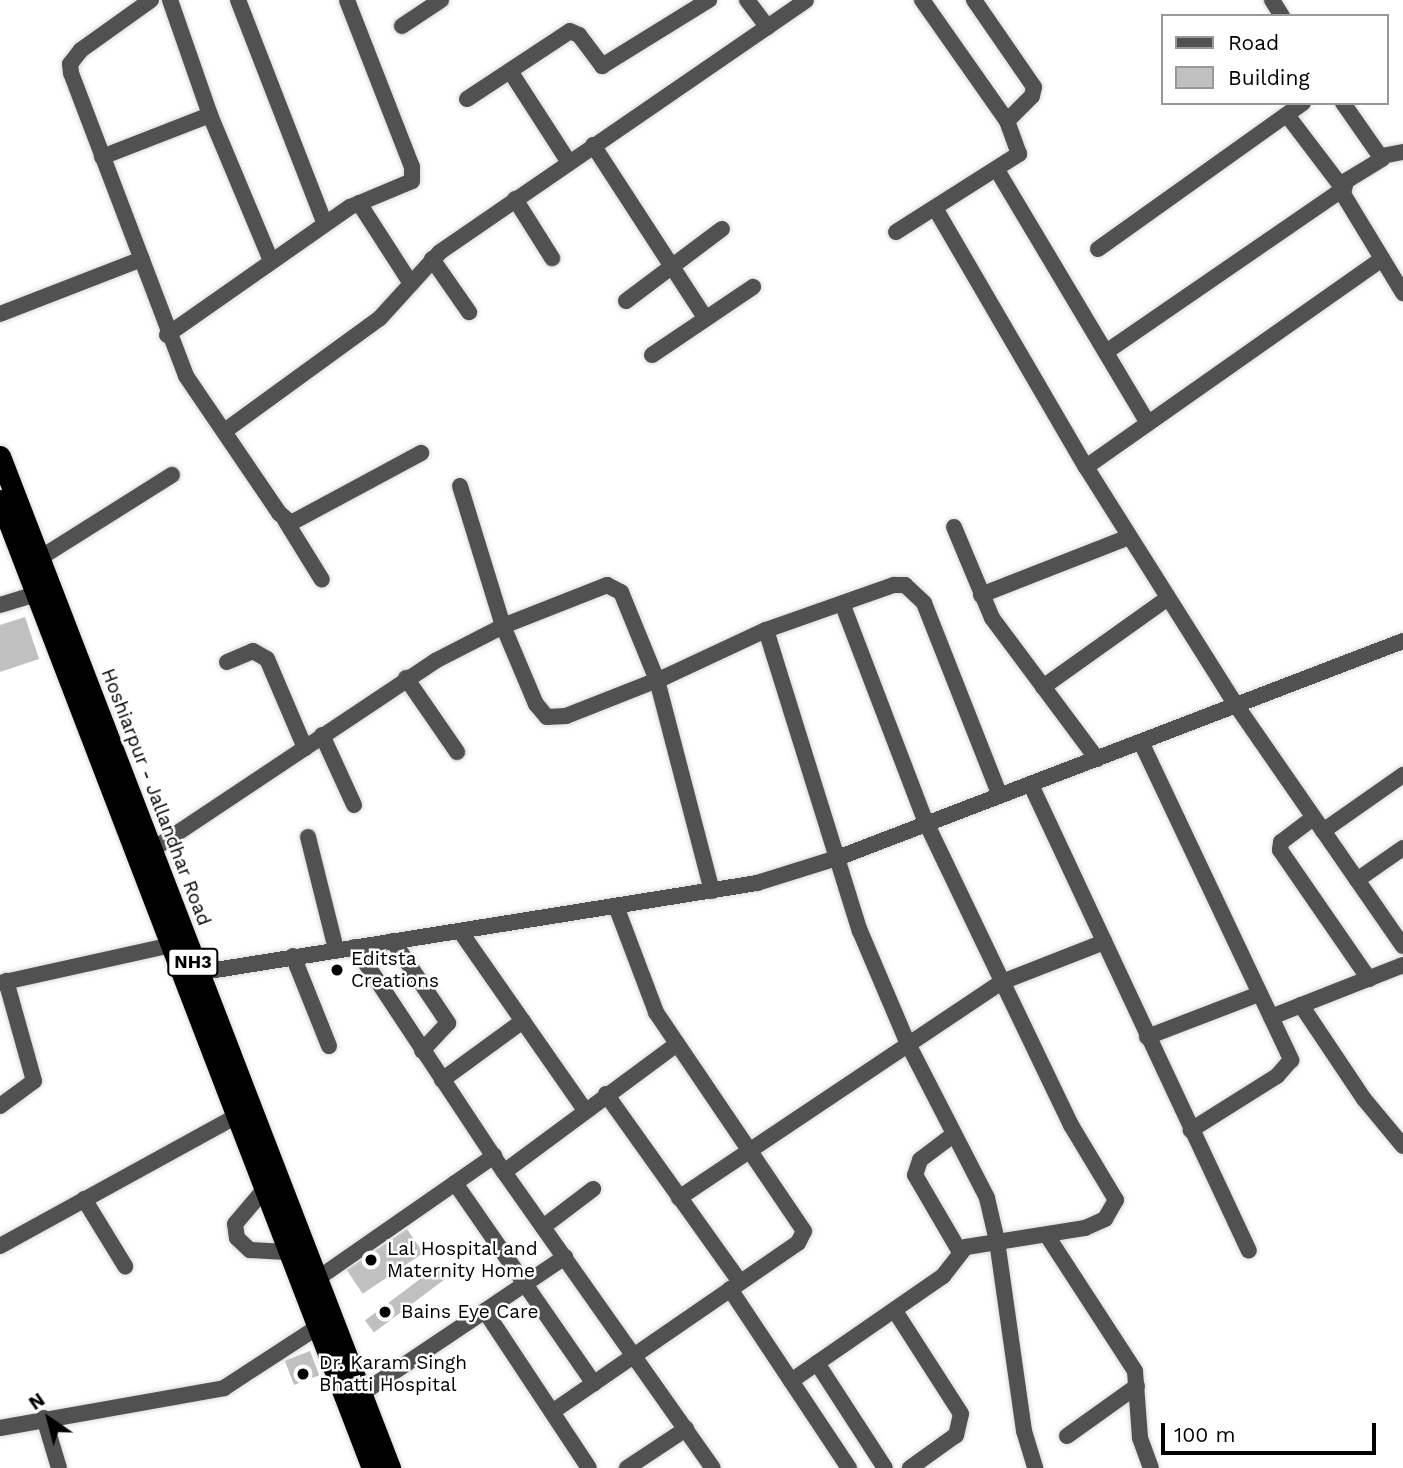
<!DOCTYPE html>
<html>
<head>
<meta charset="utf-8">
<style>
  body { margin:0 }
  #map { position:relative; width:1403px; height:1468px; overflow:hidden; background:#fff; font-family:"Work Sans",sans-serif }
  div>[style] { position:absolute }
  .building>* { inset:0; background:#c0c0c0; transform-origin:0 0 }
  .roads { filter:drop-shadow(0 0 2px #dbdbdb) drop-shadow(0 0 2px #dbdbdb) }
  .minor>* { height:16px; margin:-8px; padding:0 8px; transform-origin:8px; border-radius:8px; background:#515151 }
  .highway>* { height:21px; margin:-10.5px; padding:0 10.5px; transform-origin:10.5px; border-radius:10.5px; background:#000 }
  .dots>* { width:19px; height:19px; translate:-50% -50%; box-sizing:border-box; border:4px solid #fff; border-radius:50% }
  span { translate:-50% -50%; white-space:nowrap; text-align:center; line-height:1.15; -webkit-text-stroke:5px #fff; paint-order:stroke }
  .shield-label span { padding:2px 5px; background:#fff; border:2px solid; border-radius:5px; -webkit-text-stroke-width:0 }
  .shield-label { font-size:18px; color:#000; font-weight:700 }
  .street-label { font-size:19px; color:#000 }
  .poi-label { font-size:19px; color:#000 }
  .left { translate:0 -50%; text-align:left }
  .legend { position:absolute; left:1161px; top:14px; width:228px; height:91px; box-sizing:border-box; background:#fff; border:2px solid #999; margin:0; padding:9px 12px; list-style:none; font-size:21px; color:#000 }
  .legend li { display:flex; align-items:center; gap:14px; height:35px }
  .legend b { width:35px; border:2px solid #999 }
  .north { position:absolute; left:14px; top:1384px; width:70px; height:70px; -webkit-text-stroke:5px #fff; paint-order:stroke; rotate:325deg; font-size:19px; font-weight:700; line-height:28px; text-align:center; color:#000 }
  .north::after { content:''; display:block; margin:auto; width:24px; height:32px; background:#000; clip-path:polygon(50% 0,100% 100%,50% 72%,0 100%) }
  .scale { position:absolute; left:1161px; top:1423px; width:215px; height:32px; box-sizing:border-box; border:4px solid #000; border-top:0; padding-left:9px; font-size:21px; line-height:24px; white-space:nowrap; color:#000; -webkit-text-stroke:5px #fff; paint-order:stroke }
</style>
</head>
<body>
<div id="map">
  <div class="building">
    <div style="clip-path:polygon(25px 617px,39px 659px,0 672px,0 625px)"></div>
    <div style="left:407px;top:1229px;width:29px;height:73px;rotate:56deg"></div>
    <div style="left:436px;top:1267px;width:15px;height:89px;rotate:53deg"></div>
    <div style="left:310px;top:1351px;width:26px;height:27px;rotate:69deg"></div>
  </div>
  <div class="roads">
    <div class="minor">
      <div style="left:151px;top:0;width:86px;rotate:144.5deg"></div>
      <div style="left:81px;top:50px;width:18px;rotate:128deg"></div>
      <div style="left:70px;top:64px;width:9px;rotate:84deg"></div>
      <div style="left:71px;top:73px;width:324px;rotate:69.2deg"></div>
      <div style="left:186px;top:376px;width:166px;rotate:55.8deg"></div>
      <div style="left:279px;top:513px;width:16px;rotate:40deg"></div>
      <div style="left:291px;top:523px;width:148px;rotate:-28.3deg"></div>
      <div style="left:170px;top:0;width:122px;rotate:70.8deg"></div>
      <div style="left:210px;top:115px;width:158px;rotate:67.3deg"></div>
      <div style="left:238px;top:0;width:240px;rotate:68.8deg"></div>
      <div style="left:747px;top:0;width:34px;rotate:53deg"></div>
      <div style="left:922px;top:0;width:148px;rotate:54.9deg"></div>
      <div style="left:1272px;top:0;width:19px;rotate:58deg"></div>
      <div style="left:402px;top:26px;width:47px;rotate:-33.7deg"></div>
      <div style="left:510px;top:71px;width:107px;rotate:57.2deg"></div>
      <div style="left:467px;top:99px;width:123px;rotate:-33.4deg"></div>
      <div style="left:570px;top:31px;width:10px;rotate:24deg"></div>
      <div style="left:579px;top:35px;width:39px;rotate:53deg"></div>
      <div style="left:602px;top:66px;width:126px;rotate:-31.7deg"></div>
      <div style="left:1343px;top:103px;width:68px;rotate:55.1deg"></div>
      <div style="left:1382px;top:159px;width:42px;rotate:148.6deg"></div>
      <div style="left:1346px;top:181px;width:13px;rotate:103deg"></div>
      <div style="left:1343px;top:194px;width:116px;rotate:58.8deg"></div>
      <div style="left:1287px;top:115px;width:89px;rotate:52.7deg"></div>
      <div style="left:593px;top:145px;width:207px;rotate:57deg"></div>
      <div style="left:1382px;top:156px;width:21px;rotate:-11deg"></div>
      <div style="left:102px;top:157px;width:116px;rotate:-21.3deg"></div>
      <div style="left:997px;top:170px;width:295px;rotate:59.2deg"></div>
      <div style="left:515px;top:199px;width:70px;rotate:57.9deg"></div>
      <div style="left:359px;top:203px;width:94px;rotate:57.2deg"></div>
      <div style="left:935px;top:208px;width:300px;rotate:59.8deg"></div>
      <div style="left:1086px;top:467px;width:362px;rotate:-35.1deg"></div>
      <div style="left:896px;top:232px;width:146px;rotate:-32.4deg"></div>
      <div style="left:1019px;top:154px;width:35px;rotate:-110deg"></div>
      <div style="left:1007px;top:121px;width:35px;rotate:-45deg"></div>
      <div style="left:1032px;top:96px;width:9px;rotate:-77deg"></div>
      <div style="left:1034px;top:87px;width:106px;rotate:-124.6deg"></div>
      <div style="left:1098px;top:249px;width:252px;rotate:-35.5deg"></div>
      <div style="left:432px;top:259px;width:65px;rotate:55.1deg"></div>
      <div style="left:626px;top:301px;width:120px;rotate:-36.9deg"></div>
      <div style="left:0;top:314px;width:152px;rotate:-21.2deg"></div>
      <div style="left:167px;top:335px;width:223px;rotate:-35deg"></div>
      <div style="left:350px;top:207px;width:67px;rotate:-22.8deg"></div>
      <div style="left:412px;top:181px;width:14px;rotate:-90deg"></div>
      <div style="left:412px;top:167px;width:179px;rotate:-111.3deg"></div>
      <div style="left:1106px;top:352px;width:286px;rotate:-34.5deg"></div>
      <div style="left:652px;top:355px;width:122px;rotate:-34deg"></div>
      <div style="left:226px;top:430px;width:190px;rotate:-36deg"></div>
      <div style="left:380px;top:318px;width:89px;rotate:-47.7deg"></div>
      <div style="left:440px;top:252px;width:444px;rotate:-34.5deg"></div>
      <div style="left:1086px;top:467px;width:281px;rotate:57.8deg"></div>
      <div style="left:1236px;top:705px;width:293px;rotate:55.3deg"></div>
      <div style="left:460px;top:486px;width:146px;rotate:72.9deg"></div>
      <div style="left:503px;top:626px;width:85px;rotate:67.1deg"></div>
      <div style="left:536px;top:704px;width:17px;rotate:50deg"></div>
      <div style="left:547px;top:717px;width:19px;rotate:-3deg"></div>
      <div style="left:566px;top:716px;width:106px;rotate:-21.5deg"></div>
      <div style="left:665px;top:677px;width:111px;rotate:-25deg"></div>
      <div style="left:766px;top:630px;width:136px;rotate:-19.4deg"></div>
      <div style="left:894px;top:585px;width:11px"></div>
      <div style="left:905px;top:585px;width:26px;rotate:43deg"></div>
      <div style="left:924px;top:603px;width:207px;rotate:68.5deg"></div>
      <div style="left:285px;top:520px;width:70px;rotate:58.3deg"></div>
      <div style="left:954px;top:527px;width:99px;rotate:67.3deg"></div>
      <div style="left:992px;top:618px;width:176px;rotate:53.3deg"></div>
      <div style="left:40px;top:558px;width:156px;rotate:-32.2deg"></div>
      <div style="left:981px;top:595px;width:159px;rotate:-21.4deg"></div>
      <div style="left:0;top:605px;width:39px;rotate:-17deg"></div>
      <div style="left:766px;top:630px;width:315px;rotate:72.7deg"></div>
      <div style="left:860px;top:931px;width:123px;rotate:67deg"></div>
      <div style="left:908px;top:1044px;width:173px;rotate:62.8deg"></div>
      <div style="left:987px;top:1198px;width:44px;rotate:76.9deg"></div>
      <div style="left:997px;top:1241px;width:192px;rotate:81.9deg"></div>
      <div style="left:1024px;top:1431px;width:39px;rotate:73deg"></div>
      <div style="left:227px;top:662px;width:28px;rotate:-23deg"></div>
      <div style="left:253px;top:651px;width:16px;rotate:30deg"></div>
      <div style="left:267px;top:659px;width:97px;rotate:66.9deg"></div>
      <div style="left:406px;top:678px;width:90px;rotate:55.4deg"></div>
      <div style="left:1043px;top:687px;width:153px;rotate:-35.5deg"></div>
      <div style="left:322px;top:735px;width:77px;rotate:65.4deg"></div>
      <div style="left:1141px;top:742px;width:352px;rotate:64.7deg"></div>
      <div style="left:1291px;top:1060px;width:21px;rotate:131deg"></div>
      <div style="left:1277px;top:1076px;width:102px;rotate:147.9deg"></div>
      <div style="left:1031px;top:785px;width:514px;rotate:64.93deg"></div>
      <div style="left:1313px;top:818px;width:40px;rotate:143deg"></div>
      <div style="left:1281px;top:842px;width:8px;rotate:97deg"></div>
      <div style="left:1280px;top:850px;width:157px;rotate:55.4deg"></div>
      <div style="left:1323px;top:831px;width:98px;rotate:-35deg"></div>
      <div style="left:308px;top:837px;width:115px;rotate:76deg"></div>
      <div style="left:152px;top:850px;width:340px;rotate:-33.7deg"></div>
      <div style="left:435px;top:661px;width:76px;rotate:-27.2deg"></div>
      <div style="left:503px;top:626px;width:112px;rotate:-21.5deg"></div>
      <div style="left:607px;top:585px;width:16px;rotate:27deg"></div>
      <div style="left:621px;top:592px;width:95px;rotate:67.8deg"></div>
      <div style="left:657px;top:680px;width:218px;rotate:75.4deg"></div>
      <div style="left:1357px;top:880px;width:56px;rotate:-34.8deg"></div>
      <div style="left:460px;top:931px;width:217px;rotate:55.1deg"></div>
      <div style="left:393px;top:941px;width:99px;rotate:56.1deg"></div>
      <div style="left:448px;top:1023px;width:38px;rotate:133deg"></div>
      <div style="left:355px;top:947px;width:270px;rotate:56.5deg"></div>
      <div style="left:504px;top:1172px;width:362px;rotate:54.8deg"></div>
      <div style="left:293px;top:956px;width:97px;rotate:68.2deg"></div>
      <div style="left:197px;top:973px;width:567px;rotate:-9.13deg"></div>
      <div style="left:757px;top:883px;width:87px;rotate:-17.4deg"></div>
      <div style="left:840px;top:857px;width:603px;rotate:-20.99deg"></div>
      <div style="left:0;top:983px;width:184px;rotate:-12.5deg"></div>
      <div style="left:1301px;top:1005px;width:113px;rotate:56.2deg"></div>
      <div style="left:1364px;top:1099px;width:61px;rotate:50.3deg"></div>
      <div style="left:1271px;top:1017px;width:142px;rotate:-21.5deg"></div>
      <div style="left:1147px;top:1037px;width:120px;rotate:-21deg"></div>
      <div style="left:442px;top:1080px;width:100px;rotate:-36.1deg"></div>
      <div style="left:606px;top:1094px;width:231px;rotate:54.5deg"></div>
      <div style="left:0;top:1106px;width:42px;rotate:-36.3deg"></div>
      <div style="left:34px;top:1081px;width:104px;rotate:-105.6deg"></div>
      <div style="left:953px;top:1135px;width:41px;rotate:142.9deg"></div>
      <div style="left:920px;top:1160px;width:16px;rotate:108deg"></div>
      <div style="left:915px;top:1175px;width:89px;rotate:59.7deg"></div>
      <div style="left:504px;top:1172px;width:215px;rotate:-36.5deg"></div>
      <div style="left:455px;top:1183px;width:244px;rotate:55.3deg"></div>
      <div style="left:263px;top:1191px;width:43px;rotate:130.3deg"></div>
      <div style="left:235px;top:1224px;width:14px;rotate:82deg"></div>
      <div style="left:237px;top:1238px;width:18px;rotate:43deg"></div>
      <div style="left:250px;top:1250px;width:37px;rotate:3deg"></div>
      <div style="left:679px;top:1198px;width:389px;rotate:-33.8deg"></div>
      <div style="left:1002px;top:982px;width:110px;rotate:-21.4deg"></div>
      <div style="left:84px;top:1199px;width:79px;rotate:58.5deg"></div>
      <div style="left:543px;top:1227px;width:63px;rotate:-37.2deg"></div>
      <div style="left:1048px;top:1237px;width:160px;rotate:57deg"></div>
      <div style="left:1135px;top:1371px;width:67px;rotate:85.7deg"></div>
      <div style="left:1140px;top:1438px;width:32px;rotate:70deg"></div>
      <div style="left:0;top:1246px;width:268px;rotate:-28.8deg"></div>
      <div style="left:317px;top:1279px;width:216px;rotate:-34.8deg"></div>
      <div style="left:730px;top:1289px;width:215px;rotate:56.4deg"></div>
      <div style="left:485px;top:1311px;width:188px;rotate:56.5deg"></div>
      <div style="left:895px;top:1311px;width:122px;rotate:57.3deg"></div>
      <div style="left:961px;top:1414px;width:22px;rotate:103deg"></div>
      <div style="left:956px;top:1435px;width:57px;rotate:144.3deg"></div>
      <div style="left:817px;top:1363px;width:125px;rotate:57.1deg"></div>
      <div style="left:791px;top:1381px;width:185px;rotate:-34.6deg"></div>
      <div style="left:943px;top:1276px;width:37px;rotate:-52deg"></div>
      <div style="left:966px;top:1247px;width:121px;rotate:-9.1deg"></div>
      <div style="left:1085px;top:1228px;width:22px;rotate:-24deg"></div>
      <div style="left:1105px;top:1219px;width:22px;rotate:-60deg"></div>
      <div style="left:1116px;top:1200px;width:87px;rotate:-121deg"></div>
      <div style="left:1071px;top:1125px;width:335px;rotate:-115.6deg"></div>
      <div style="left:926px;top:823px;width:235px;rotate:-110.9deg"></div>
      <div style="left:361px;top:1394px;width:246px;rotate:-33.9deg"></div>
      <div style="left:552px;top:1412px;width:298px;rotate:-34.5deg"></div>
      <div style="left:798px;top:1243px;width:13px;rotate:-63deg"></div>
      <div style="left:804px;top:1231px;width:264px;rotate:-124.1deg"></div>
      <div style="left:656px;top:1012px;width:113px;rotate:-110.7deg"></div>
      <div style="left:44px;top:1418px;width:52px;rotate:73.3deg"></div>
      <div style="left:0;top:1428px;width:228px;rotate:-10.1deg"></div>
      <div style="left:224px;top:1388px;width:110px;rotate:-33.1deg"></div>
      <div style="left:1067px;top:1436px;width:86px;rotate:-35.5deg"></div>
      <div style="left:627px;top:1468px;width:71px;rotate:-33.5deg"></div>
    </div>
    <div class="highway">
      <div style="left:0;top:456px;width:1085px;rotate:68.92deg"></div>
      <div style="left:0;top:500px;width:1037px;rotate:68.98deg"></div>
    </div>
  </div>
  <div class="dots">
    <div style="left:337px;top:970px;background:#000"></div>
    <div style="left:371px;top:1260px;background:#000"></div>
    <div style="left:385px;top:1312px;background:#000"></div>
    <div style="left:303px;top:1374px;background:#000"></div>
  </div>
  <div class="shield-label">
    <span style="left:193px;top:962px">NH3</span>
  </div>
  <div class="street-label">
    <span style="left:156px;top:797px;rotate:69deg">Hoshiarpur - Jallandhar Road</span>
  </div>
  <div class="poi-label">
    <span class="left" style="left:351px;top:970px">Editsta<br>Creations</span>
    <span class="left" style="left:387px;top:1260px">Lal Hospital and<br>Maternity Home</span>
    <span class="left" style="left:401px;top:1312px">Bains Eye Care</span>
    <span class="left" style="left:319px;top:1374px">Dr. Karam Singh<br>Bhatti Hospital</span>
  </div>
  <ul class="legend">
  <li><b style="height:9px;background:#515151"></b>Road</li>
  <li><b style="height:19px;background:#c0c0c0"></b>Building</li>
  </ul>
  <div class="north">N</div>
  <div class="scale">100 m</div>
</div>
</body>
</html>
